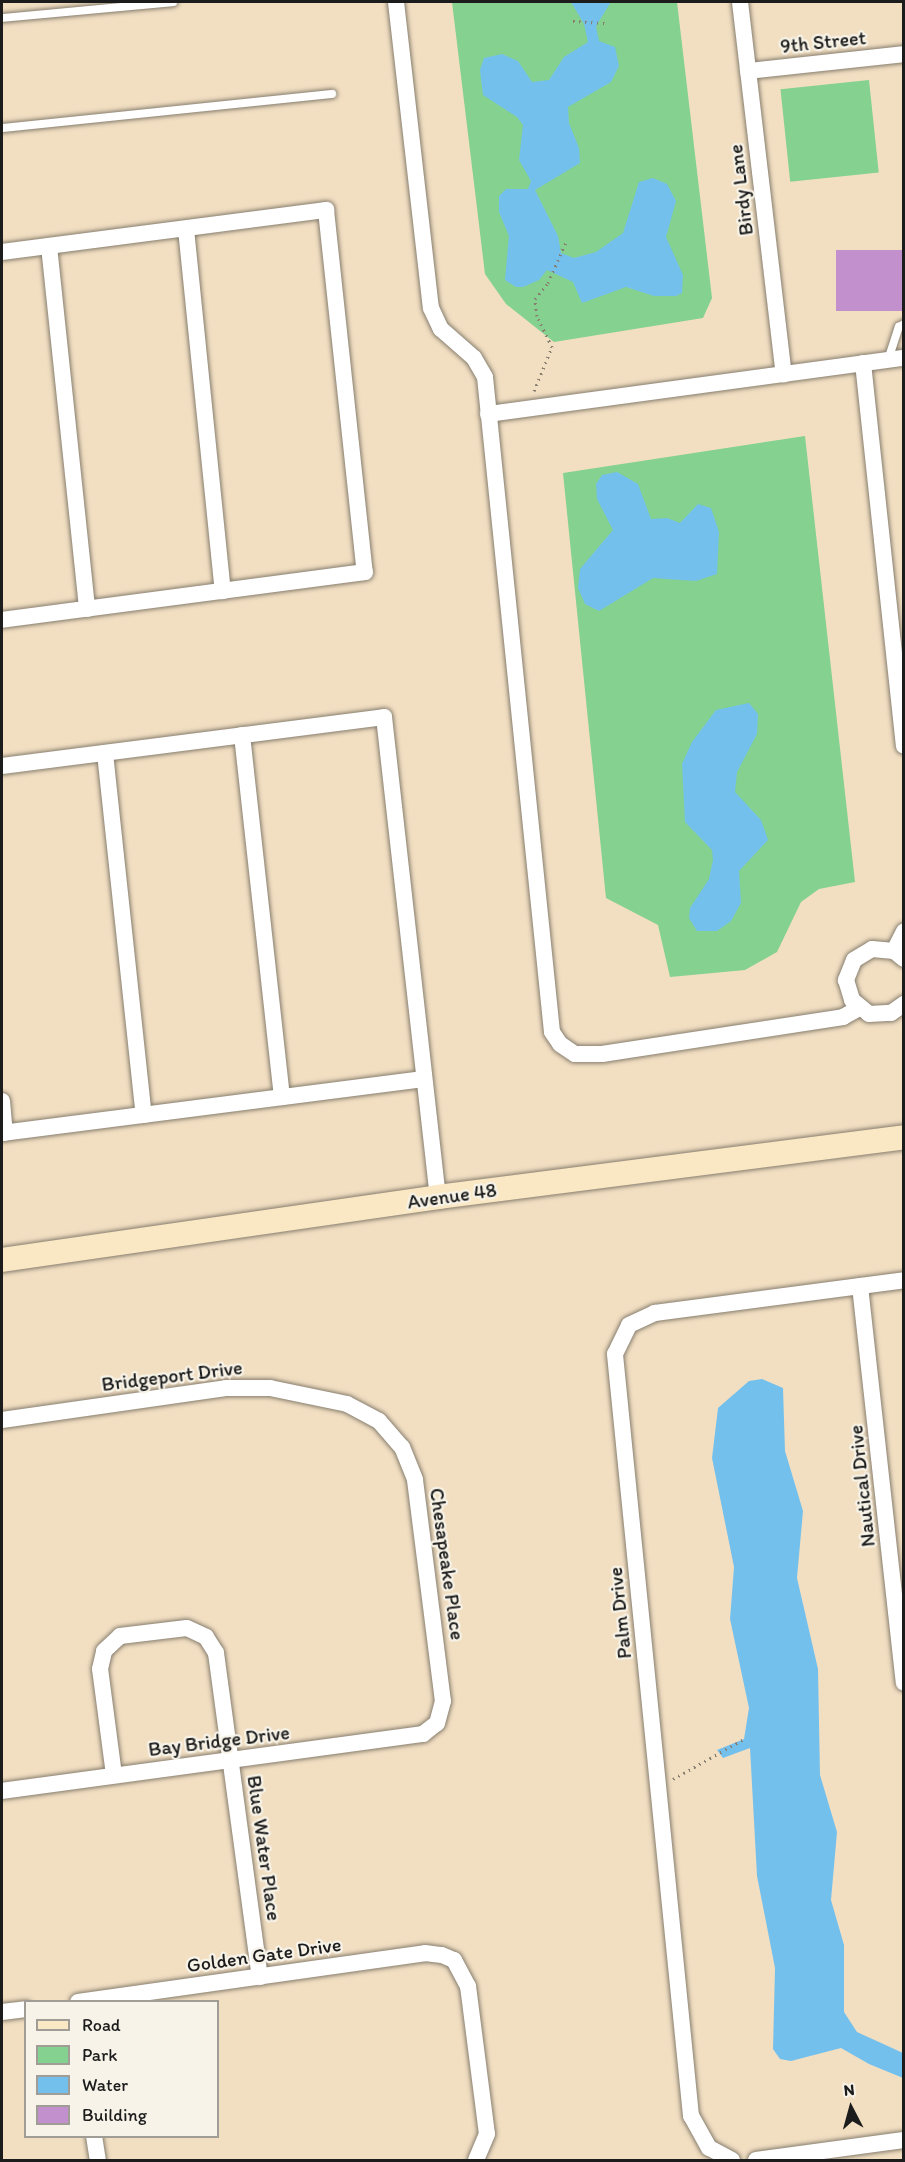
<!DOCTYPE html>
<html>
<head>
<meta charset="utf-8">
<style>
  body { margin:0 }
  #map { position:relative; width:905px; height:2162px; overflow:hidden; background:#f2dfc2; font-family:Itim,sans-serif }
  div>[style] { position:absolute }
  .green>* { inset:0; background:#84d190; transform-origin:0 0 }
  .water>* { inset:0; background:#74c0ed }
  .building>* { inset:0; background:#c290cc; transform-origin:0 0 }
  .path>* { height:3px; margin-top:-1.5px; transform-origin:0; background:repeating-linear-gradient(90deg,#877e6f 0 1.5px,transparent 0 6px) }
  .roads { filter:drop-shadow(0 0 2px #877e6f) drop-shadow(0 0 2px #877e6f) }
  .service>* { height:8px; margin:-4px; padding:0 4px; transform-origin:4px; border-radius:4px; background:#fff }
  .minor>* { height:16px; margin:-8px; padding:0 8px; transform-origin:8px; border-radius:8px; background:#fff }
  .secondary>* { height:24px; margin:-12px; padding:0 12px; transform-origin:12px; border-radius:12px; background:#fae7c3 }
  span { translate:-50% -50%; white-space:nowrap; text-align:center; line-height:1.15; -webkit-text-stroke:4.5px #f7f3e8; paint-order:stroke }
  .street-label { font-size:20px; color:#1c1c1c }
  .frame { position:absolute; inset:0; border:3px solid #1c1c1c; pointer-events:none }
  .legend { position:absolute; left:24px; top:2000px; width:195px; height:138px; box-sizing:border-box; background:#f7f3e8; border:2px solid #9f9d96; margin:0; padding:8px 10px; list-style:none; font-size:18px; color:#1c1c1c }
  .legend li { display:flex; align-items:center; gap:12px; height:30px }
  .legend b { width:30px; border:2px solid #9f9d96 }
  .north { position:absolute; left:821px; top:2078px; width:60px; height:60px; -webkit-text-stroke:4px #f7f3e8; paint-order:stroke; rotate:354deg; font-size:16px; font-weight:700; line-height:24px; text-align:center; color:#1c1c1c }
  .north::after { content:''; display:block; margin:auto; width:21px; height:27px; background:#1c1c1c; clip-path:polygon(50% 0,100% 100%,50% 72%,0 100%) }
</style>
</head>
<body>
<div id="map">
  <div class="green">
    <div style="clip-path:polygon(452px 2px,677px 2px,712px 298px,703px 318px,554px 342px,506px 304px,485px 274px)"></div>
    <div style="left:869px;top:80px;width:93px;height:89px;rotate:84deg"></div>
    <div style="clip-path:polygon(805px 436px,855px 882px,819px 889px,801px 902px,777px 952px,745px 970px,670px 977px,658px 925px,606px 898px,563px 473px)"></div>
  </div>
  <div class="water">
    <div style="clip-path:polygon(571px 2px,611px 2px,596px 26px,599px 41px,615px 47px,619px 66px,611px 82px,568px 107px,569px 123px,579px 148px,580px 163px,535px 190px,558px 236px,561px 253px,574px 258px,596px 252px,623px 233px,639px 182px,653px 178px,667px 184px,676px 201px,666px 237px,683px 275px,682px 293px,676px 296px,654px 296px,626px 287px,582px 303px,573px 282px,547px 270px,539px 280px,523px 287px,516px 287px,505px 280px,509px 236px,499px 212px,499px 196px,506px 189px,528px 189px,531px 181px,519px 160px,523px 125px,517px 117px,483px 95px,480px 70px,484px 58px,502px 54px,518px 61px,532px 82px,549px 80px,564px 57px,588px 42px,584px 24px)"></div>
    <div style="clip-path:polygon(617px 472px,638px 484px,651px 519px,667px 518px,680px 523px,698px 504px,711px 508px,719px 532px,717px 574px,696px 581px,653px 578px,599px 611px,585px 604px,578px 588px,580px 569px,613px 530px,597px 499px,596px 484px,602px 475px)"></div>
    <div style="clip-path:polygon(749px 703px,758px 714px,757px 734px,737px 772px,735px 792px,761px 820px,768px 840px,739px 871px,741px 903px,731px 921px,717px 931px,697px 931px,689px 918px,690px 908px,709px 879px,713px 860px,712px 850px,685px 822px,682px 764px,692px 742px,716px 710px)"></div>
    <div style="clip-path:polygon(762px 1379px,783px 1388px,785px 1451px,803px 1511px,797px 1578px,818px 1669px,820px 1775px,837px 1832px,831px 1900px,844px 1945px,844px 2012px,857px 2032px,903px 2053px,903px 2078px,869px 2064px,841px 2048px,791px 2061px,780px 2059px,773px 2049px,775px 1968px,757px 1876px,750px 1748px,723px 1758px,717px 1750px,744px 1739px,749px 1708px,730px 1619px,734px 1567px,712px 1458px,718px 1408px,749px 1381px)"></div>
  </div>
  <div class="building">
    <div style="left:903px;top:250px;width:61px;height:67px;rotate:90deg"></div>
  </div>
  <div class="path">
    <div style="left:573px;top:21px;width:32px;rotate:4deg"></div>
    <div style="left:534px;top:391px;width:48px;rotate:-67.8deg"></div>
    <div style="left:552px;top:347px;width:34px;rotate:-116deg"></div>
    <div style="left:537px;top:316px;width:17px;rotate:-97deg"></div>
    <div style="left:535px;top:299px;width:21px;rotate:-51deg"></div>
    <div style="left:548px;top:283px;width:45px;rotate:-66.3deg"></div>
    <div style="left:673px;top:1779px;width:81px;rotate:-29.4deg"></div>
  </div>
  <div class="roads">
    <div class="service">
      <div style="left:2px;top:18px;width:172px;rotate:-5.3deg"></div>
      <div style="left:2px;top:128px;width:332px;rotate:-5.9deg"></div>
      <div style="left:888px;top:360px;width:35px;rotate:-72deg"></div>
      <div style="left:899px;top:327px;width:6px;rotate:-31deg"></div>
    </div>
    <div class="minor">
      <div style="left:396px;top:2px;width:308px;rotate:83.5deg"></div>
      <div style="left:431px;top:308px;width:23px;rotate:65deg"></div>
      <div style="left:441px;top:329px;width:44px;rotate:41.3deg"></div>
      <div style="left:474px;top:358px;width:22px;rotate:60deg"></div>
      <div style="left:485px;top:377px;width:658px;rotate:84.16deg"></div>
      <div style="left:552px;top:1032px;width:14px;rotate:56deg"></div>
      <div style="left:560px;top:1044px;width:18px;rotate:34deg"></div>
      <div style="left:575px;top:1054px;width:27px"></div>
      <div style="left:602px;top:1054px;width:244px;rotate:-8.7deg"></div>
      <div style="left:843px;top:1017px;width:18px;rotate:-29deg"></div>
      <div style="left:740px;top:2px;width:375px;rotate:83.3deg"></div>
      <div style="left:748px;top:71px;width:157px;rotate:-6.2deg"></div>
      <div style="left:186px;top:229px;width:364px;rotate:84.2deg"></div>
      <div style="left:49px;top:246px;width:365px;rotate:84deg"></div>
      <div style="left:2px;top:252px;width:327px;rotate:-7.4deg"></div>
      <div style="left:326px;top:210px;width:364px;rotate:83.9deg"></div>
      <div style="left:365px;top:572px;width:366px;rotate:172.5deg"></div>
      <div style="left:863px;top:363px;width:385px;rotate:83.9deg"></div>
      <div style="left:488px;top:414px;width:420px;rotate:-7.7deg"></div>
      <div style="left:242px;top:735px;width:364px;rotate:83.7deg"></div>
      <div style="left:105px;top:753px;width:364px;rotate:83.9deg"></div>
      <div style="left:2px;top:766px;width:385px;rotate:-7.3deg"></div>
      <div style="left:384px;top:717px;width:483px;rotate:83.6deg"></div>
      <div style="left:894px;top:951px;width:22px;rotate:-63deg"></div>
      <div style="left:904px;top:959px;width:13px;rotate:-141deg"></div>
      <div style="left:894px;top:951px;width:22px;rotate:-175deg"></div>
      <div style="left:872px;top:949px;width:21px;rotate:149deg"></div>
      <div style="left:854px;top:960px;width:22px;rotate:112deg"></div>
      <div style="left:846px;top:980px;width:21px;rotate:73deg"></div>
      <div style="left:852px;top:1000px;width:22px;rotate:39deg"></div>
      <div style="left:869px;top:1014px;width:22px;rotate:-3deg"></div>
      <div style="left:891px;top:1013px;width:16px;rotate:-35deg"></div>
      <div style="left:2px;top:1101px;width:32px;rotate:85deg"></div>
      <div style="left:2px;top:1133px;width:425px;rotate:-7.3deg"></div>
      <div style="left:860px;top:1286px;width:399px;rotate:83.7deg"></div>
      <div style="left:2px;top:1420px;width:226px;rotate:-8.1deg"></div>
      <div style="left:226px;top:1388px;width:44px"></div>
      <div style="left:270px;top:1388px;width:79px;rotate:11.7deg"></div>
      <div style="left:347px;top:1404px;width:36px;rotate:28deg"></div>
      <div style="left:379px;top:1421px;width:35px;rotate:49deg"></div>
      <div style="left:402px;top:1447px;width:35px;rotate:68deg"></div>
      <div style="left:415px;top:1480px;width:223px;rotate:82.8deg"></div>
      <div style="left:443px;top:1701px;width:23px;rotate:105deg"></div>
      <div style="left:437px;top:1723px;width:18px;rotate:142deg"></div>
      <div style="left:423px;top:1734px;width:425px;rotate:172.3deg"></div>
      <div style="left:114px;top:1775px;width:107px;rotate:-97.5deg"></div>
      <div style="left:100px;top:1669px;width:18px;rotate:-77deg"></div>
      <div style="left:104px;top:1651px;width:22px;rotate:-43deg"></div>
      <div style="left:120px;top:1636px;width:67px;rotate:-6.8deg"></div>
      <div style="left:187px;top:1628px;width:21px;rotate:25deg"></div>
      <div style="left:206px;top:1637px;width:19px;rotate:58deg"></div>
      <div style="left:216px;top:1653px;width:327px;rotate:82.3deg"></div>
      <div style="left:78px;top:2002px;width:350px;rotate:-8deg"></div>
      <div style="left:425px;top:1953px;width:17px;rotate:7deg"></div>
      <div style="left:442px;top:1955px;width:13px;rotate:23deg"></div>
      <div style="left:454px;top:1960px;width:30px;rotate:62deg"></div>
      <div style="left:468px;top:1986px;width:149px;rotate:82.7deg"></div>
      <div style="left:487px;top:2134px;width:28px;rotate:113deg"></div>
      <div style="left:2px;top:2012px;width:24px;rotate:-7deg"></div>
      <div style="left:94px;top:2136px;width:24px;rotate:81deg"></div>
      <div style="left:732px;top:2160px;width:26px;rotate:-152deg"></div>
      <div style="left:709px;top:2148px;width:37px;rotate:-119deg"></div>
      <div style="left:691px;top:2116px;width:766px;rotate:-95.7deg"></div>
      <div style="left:615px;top:1354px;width:32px;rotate:-64deg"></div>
      <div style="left:629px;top:1325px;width:29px;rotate:-25deg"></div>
      <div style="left:655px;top:1313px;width:251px;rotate:-7.5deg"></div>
      <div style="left:756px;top:2160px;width:149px;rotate:-7.7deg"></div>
    </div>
    <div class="secondary">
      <div style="left:2px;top:1260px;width:441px;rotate:-8.2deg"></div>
      <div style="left:438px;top:1197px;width:470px;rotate:-7.3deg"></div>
    </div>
  </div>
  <div class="street-label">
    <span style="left:823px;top:42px;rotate:-6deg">9th Street</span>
    <span style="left:741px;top:190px;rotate:-97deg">Birdy Lane</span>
    <span style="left:452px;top:1196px;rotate:-8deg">Avenue 48</span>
    <span style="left:172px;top:1376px;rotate:-7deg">Bridgeport Drive</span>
    <span style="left:862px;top:1486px;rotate:-96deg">Nautical Drive</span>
    <span style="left:447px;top:1564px;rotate:82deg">Chesapeake Place</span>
    <span style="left:620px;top:1613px;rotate:-96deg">Palm Drive</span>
    <span style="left:219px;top:1741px;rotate:-7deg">Bay Bridge Drive</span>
    <span style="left:264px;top:1848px;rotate:82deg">Blue Water Place</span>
    <span style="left:264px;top:1955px;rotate:-8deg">Golden Gate Drive</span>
  </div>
  <div class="frame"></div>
  <ul class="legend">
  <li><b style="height:8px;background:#fae7c3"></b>Road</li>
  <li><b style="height:16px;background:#84d190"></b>Park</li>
  <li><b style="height:16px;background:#74c0ed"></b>Water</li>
  <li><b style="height:16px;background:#c290cc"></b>Building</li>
  </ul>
  <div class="north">N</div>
</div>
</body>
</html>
